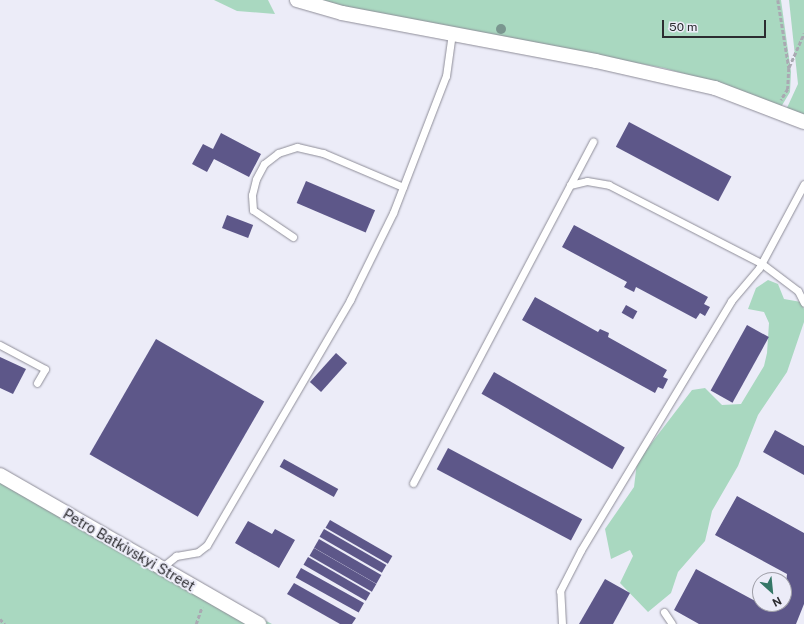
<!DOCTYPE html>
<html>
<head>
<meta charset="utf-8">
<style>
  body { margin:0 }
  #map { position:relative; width:804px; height:624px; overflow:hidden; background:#ececf8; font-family:"Public Sans",sans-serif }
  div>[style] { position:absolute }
  .green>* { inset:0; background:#a9d8c0 }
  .building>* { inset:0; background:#5d5789; transform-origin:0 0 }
  .path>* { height:2.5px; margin-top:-1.25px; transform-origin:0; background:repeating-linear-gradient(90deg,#a9a9b2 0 4px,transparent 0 6px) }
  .roads { filter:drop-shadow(0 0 1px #8e8d98) drop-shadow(0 0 1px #8e8d98) }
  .lane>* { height:7px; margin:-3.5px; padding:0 3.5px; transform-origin:3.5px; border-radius:3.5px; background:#fff }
  .street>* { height:14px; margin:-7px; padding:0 7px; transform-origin:7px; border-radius:7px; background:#fff }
  .trees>* { width:10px; height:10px; margin:-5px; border-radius:50%; background:#7a968f }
  span { translate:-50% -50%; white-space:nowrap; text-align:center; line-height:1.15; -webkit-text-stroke:4px #ececf8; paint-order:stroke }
  .street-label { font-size:14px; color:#2c2c30 }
  .north { position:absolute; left:752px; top:572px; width:40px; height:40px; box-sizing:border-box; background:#ececf8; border:1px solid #9f9fa8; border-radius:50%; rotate:153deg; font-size:11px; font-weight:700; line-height:16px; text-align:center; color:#2c2c30 }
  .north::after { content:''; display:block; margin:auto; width:14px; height:18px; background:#357767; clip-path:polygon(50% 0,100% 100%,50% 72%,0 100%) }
  .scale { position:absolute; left:662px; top:20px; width:104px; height:18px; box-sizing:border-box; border:2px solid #2c2c30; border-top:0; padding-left:5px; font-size:12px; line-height:14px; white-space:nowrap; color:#2c2c30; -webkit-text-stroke:3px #ececf8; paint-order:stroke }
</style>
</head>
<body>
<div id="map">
  <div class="green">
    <div style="clip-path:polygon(214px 0,268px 0,275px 14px,237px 11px)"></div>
    <div style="clip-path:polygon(311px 0,781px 0,791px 72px,790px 92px,781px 107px,733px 88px,664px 68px,388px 18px)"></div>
    <div style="clip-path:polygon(789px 0,804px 0,804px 119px,786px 110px,798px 84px)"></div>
    <div style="clip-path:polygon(768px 280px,778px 284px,784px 299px,801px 302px,804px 309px,804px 322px,787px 372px,758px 415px,738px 466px,712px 511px,705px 541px,678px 572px,671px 593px,648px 612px,620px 583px,633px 556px,630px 550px,611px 559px,605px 529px,634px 487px,637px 462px,692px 390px,705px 388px,722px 405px,741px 404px,764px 366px,767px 353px,769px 323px,764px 312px,748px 309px,756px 288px)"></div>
    <div style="clip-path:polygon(0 482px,272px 624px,0 624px)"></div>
  </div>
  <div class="building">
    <div style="left:629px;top:122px;width:116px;height:28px;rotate:28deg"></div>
    <div style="clip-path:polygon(221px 133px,261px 154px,249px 177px,214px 159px,207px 172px,192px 164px,203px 144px,213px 149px)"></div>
    <div style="left:306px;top:181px;width:75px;height:24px;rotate:23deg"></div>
    <div style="left:227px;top:215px;width:28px;height:14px;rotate:21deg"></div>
    <div style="clip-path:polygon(574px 225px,708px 297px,704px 304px,710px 307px,705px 316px,700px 313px,696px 319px,636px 287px,634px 292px,624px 287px,627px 282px,562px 247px)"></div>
    <div style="clip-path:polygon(535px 297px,598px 332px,600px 329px,609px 333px,608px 337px,667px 370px,663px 377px,668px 379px,663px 389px,658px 387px,655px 393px,522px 320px)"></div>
    <div style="left:626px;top:305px;width:13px;height:9px;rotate:29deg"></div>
    <div style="left:747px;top:325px;width:25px;height:75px;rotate:29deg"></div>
    <div style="left:156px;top:339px;width:125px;height:133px;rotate:30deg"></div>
    <div style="left:336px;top:353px;width:15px;height:39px;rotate:42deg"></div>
    <div style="clip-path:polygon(0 357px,26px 369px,13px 394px,0 388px)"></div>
    <div style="left:494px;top:372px;width:151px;height:25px;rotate:30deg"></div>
    <div style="clip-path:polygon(775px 430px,804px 446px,804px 475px,763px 452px)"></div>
    <div style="left:448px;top:448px;width:152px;height:24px;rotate:28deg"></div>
    <div style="left:284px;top:459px;width:62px;height:9px;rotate:29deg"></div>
    <div style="clip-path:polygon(737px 496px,804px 533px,804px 604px,796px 624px,699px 624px,674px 610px,696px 569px,768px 608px,770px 604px,784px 604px,787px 574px,715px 535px)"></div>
    <div style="left:330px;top:520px;width:72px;height:9px;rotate:30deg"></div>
    <div style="clip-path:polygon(248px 521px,272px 534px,275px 529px,295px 540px,279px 568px,235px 543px)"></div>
    <div style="left:324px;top:529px;width:72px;height:9px;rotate:30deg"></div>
    <div style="left:319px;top:539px;width:72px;height:10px;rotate:30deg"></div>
    <div style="left:314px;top:548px;width:72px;height:9px;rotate:30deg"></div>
    <div style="left:308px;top:557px;width:72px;height:9px;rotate:30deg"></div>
    <div style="left:301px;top:568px;width:72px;height:11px;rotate:29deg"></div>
    <div style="clip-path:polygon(605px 579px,630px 593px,613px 624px,579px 624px)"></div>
    <div style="clip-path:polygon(294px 583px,356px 618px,352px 624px,340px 624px,287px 594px)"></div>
  </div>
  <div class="path">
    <div style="left:778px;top:0;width:69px;rotate:80.8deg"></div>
    <div style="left:789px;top:68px;width:21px;rotate:93deg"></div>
    <div style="left:788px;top:89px;width:13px;rotate:122deg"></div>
    <div style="left:789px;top:67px;width:37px;rotate:-66deg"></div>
    <div style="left:0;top:619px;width:7px;rotate:45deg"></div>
    <div style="left:196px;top:624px;width:18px;rotate:-71deg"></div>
  </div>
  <div class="roads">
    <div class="lane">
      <div style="left:570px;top:185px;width:17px;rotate:-13deg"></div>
      <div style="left:587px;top:181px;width:22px;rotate:10deg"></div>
      <div style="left:609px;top:185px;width:171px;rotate:27.2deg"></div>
      <div style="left:761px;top:263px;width:46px;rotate:37.1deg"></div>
      <div style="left:798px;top:291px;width:13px;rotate:63deg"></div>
      <div style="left:293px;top:237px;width:48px;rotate:-146deg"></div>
      <div style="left:253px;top:210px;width:15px;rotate:-94deg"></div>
      <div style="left:252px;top:195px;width:16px;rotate:-76deg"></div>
      <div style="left:256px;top:179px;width:17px;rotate:-62deg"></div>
      <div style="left:264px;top:164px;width:18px;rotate:-38deg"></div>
      <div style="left:278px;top:153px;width:20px;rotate:-18deg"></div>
      <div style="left:297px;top:147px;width:27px;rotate:13deg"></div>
      <div style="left:323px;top:153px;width:87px;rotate:23deg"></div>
      <div style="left:0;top:345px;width:51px;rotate:28.1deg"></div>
      <div style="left:45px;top:369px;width:16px;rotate:120deg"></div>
      <div style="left:413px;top:483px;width:386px;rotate:-62.2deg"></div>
      <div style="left:160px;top:569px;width:21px;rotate:-39deg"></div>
      <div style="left:176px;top:556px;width:22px;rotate:-10deg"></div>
      <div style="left:198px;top:552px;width:11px;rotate:-38deg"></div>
      <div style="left:207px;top:545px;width:284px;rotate:-59.7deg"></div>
      <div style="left:350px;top:300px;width:97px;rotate:-63.7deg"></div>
      <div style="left:393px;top:213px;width:147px;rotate:-68.9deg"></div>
      <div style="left:446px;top:76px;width:43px;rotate:-82.1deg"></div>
      <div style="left:664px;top:612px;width:14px;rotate:56deg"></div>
      <div style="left:562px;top:624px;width:33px;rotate:-93deg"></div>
      <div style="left:560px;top:591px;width:46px;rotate:-62.9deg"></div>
      <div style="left:581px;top:550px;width:291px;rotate:-58.9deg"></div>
      <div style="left:731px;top:301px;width:43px;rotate:-49.7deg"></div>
      <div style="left:759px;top:268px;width:95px;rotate:-61.8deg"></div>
    </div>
    <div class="street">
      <div style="left:297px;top:0;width:47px;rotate:16.1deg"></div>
      <div style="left:342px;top:13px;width:258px;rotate:10.7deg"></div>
      <div style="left:596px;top:61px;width:122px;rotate:12.8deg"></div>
      <div style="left:715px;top:88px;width:95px;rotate:20.9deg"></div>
      <div style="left:0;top:475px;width:299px;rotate:29.9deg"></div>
    </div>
  </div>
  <div class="trees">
    <div style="left:501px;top:29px"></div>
  </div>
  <div class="street-label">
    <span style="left:129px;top:550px;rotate:30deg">Petro Batkivskyi Street</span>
  </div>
  <div class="north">N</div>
  <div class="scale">50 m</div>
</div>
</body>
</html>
